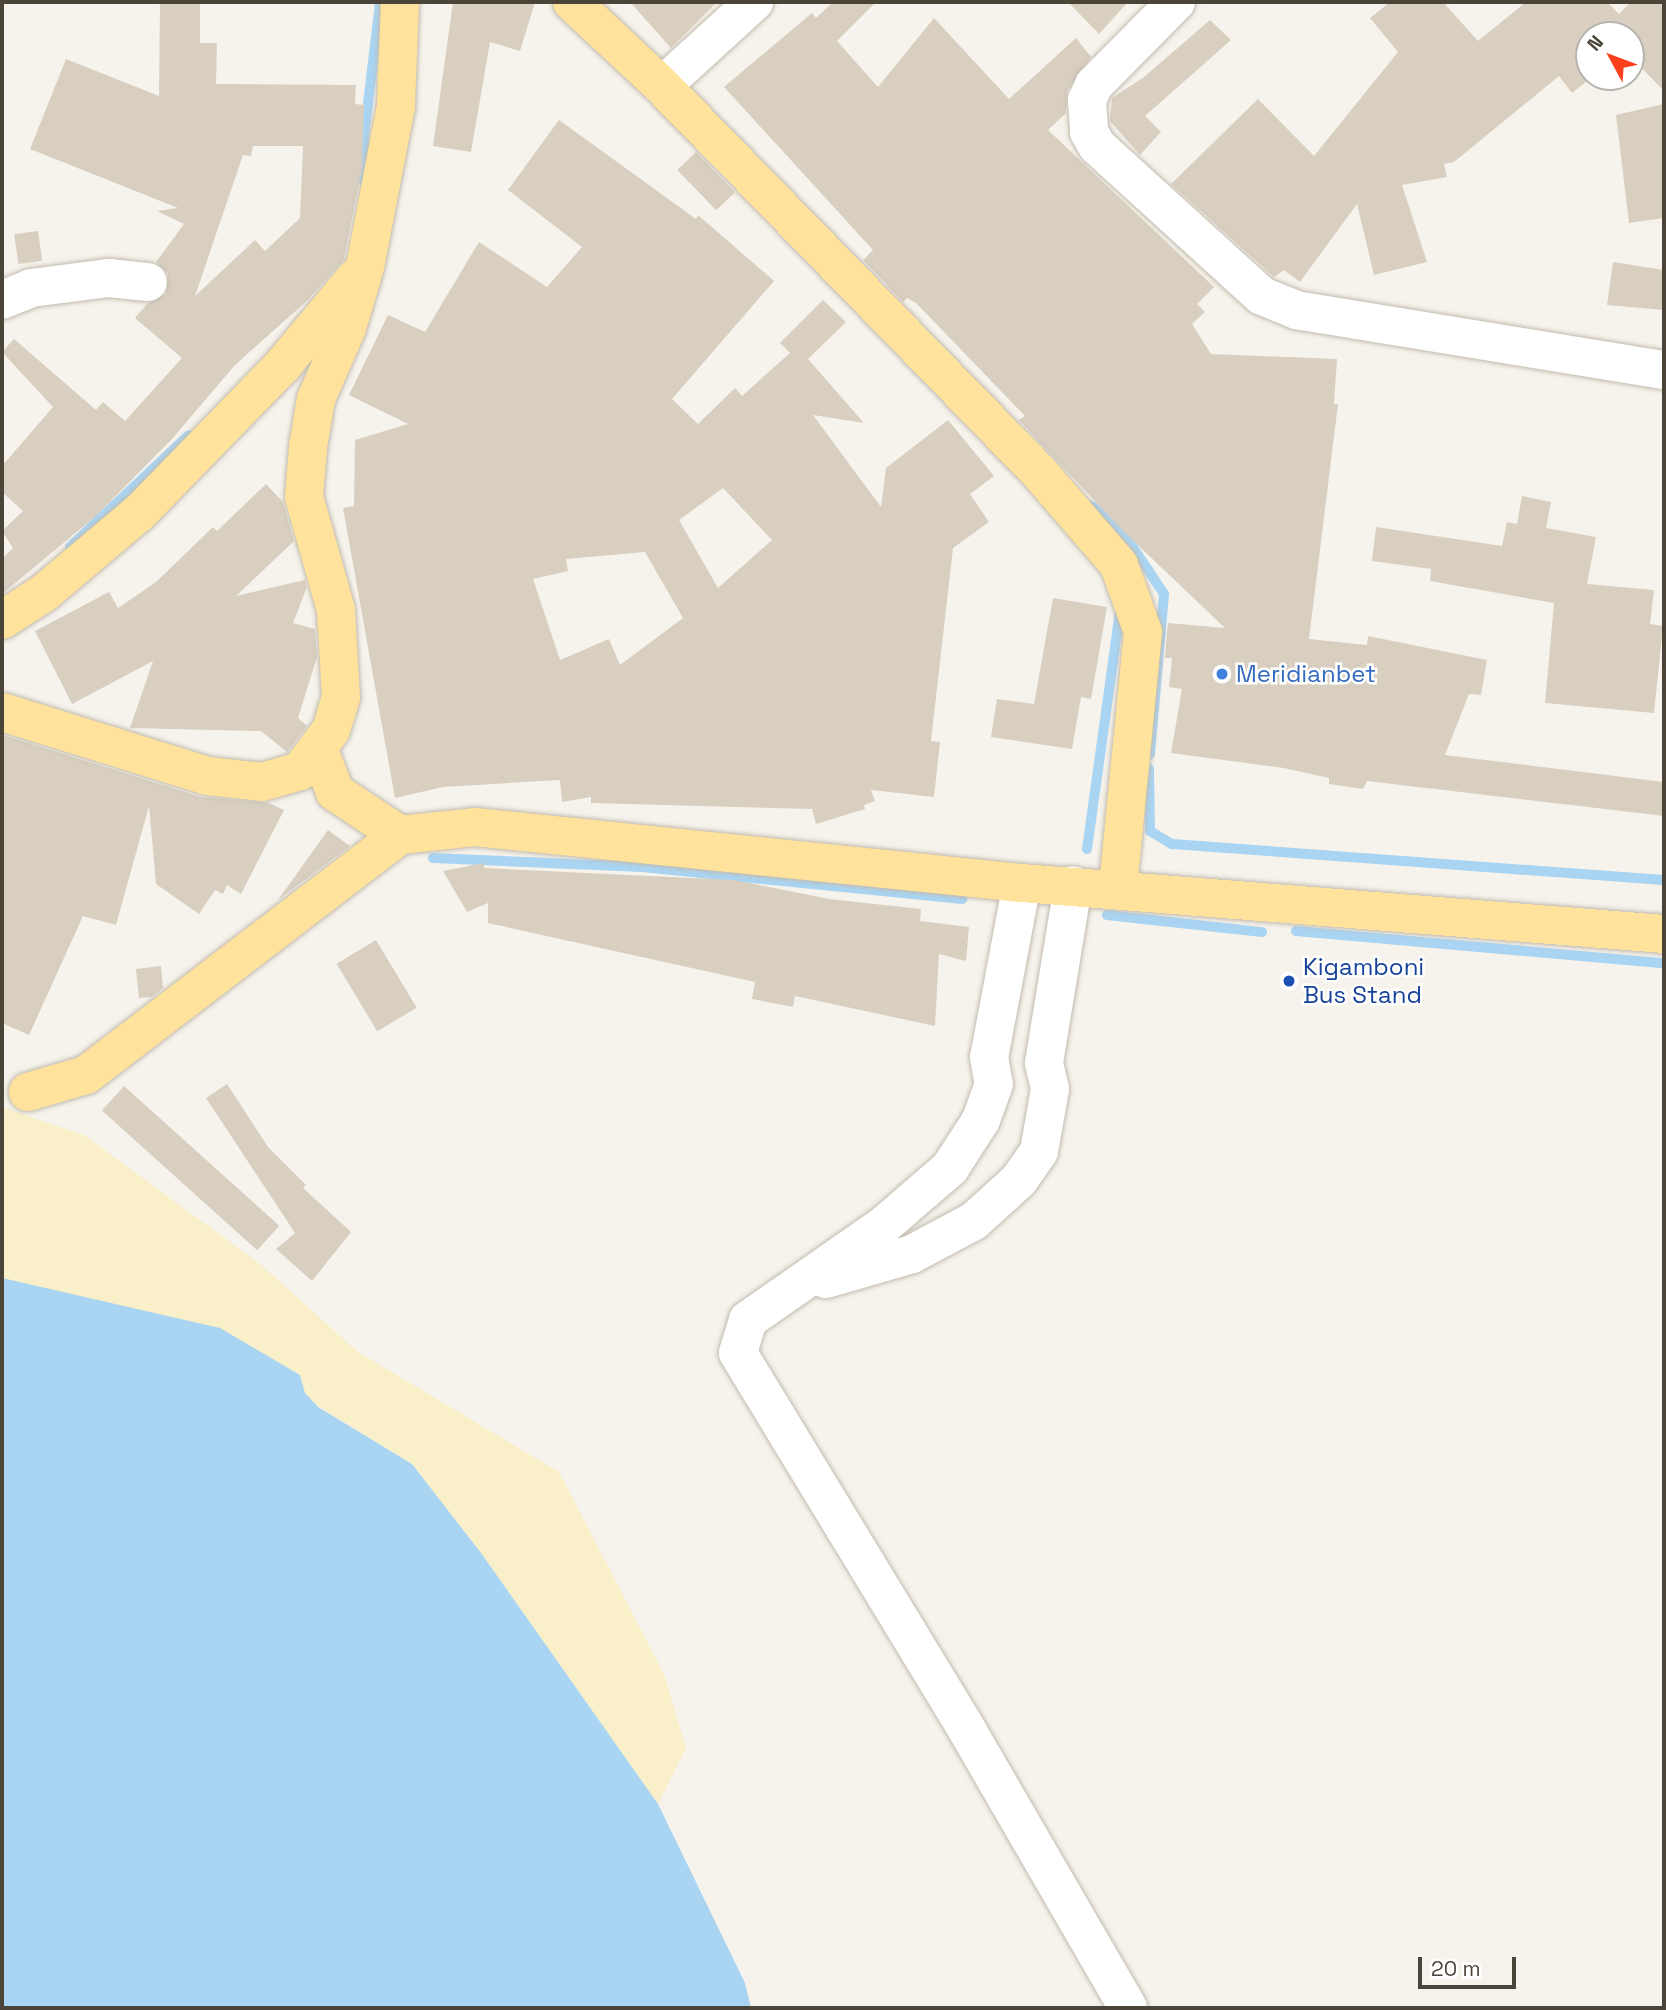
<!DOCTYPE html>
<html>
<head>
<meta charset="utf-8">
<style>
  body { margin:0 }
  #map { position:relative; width:1666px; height:2010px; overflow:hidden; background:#f6f3ec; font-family:"Space Grotesk",sans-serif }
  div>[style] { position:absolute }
  .sand>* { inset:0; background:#f9efc9 }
  .water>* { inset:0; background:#a9d4f2 }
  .stream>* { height:10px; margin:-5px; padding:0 5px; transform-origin:5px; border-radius:5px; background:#a9d4f2 }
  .building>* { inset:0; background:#d8cfc1; transform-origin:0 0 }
  .roads { filter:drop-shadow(0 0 2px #c2bbae) drop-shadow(0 0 2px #c2bbae) }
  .minor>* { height:38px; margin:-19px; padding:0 19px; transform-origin:19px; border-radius:19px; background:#fff }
  .major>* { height:38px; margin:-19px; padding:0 19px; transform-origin:19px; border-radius:19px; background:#ffe39c }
  .dots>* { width:19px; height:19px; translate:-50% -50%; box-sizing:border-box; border:4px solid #fff; border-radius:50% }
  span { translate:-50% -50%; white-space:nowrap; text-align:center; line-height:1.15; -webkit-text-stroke:5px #fff; paint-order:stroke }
  .shop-label { font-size:24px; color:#366cbe }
  .left { translate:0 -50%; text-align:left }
  .transit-label { font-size:24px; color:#164399 }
  .frame { position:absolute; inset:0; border:4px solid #4b4439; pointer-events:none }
  .north { position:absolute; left:1575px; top:21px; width:70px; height:70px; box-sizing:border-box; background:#fff; border:2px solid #b7b4b0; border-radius:50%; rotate:311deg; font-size:19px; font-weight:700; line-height:28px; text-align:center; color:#4b4439 }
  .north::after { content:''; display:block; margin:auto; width:24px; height:32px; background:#fc3f1d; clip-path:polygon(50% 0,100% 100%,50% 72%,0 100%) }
  .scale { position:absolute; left:1418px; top:1957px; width:98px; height:32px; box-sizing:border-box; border:4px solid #4b4439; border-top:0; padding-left:9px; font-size:21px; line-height:24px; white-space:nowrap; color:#4b4439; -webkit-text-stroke:5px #fff; paint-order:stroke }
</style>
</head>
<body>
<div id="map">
  <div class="sand">
    <div style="clip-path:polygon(2px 1107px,84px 1135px,260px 1264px,358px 1352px,559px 1472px,664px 1674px,686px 1748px,658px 1804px,481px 1553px,412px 1464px,318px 1406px,305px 1394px,2px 1278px)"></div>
  </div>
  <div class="water">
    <div style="clip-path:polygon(2px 1278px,220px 1328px,300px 1375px,305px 1393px,318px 1407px,412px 1464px,481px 1553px,658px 1804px,745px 1983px,751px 2008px,2px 2008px)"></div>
  </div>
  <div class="stream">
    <div style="left:364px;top:182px;width:45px;rotate:-90deg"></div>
    <div style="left:364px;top:137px;width:136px;rotate:-83.2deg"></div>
    <div style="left:1092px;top:506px;width:50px;rotate:43.4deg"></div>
    <div style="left:1128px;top:540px;width:65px;rotate:56.3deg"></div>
    <div style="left:1164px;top:594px;width:161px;rotate:95deg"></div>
    <div style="left:70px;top:547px;width:163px;rotate:-43.3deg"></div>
    <div style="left:1149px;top:769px;width:62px;rotate:89.1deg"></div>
    <div style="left:1150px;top:831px;width:26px;rotate:31deg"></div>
    <div style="left:1172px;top:844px;width:493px;rotate:4.2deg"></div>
    <div style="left:1087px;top:849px;width:241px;rotate:-82.1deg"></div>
    <div style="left:433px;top:858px;width:209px;rotate:2.5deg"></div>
    <div style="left:642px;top:867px;width:322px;rotate:5.7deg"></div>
    <div style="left:1107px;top:915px;width:156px;rotate:6.3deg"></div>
    <div style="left:1296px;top:931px;width:369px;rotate:5deg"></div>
  </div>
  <div class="building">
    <div style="clip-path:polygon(evenodd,160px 2px,200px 2px,200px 43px,217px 43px,216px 84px,356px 85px,355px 104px,364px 105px,362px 168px,344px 259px,308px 300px,235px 365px,172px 439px,97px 515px,2px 594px,2px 559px,13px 548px,2px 531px,23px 511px,2px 492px,2px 466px,53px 407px,2px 352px,14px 339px,96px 410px,103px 402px,125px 421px,182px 358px,135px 318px,147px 304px,166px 294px,168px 274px,156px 262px,184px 224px,157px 211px,178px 208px,30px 149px,66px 59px,159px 96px,160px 2px,253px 146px,303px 146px,300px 218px,265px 251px,255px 240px,195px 296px,243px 155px,251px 156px,253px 146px)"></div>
    <div style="clip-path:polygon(453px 2px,535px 2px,520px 51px,490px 42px,471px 152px,433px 146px)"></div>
    <div style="clip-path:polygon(630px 2px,717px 2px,671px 48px)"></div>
    <div style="clip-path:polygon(833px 2px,876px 2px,837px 41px,878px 87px,934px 18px,1009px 99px,1076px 38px,1091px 57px,1067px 91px,1066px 113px,1048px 130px,1214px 287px,1197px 304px,1205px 312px,1192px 324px,1211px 354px,1337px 359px,1334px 404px,1338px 404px,1309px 639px,1367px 645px,1368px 636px,1487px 660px,1481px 695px,1469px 694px,1445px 755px,1664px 782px,1664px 816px,1367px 781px,1363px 789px,1329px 784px,1329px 778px,1284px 768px,1171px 753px,1182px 689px,1169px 687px,1172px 658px,1165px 658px,1168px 623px,1225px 628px,1123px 531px,1019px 420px,1025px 416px,916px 303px,907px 298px,903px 302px,863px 260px,873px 250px,724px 87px,812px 13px,816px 18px)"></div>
    <div style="clip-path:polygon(1068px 2px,1128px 2px,1099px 34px)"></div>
    <div style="clip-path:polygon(1390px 2px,1443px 2px,1478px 41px,1526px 2px,1607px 2px,1619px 14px,1631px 2px,1664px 2px,1664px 91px,1631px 57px,1631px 35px,1589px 35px,1592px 77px,1572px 93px,1559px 76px,1454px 162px,1444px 164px,1447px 177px,1402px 185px,1427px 262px,1374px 275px,1357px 204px,1300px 282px,1284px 270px,1274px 277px,1171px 184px,1258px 99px,1314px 156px,1398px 52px,1370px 18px)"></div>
    <div style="clip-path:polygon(1210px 20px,1231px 40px,1145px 116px,1161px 132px,1140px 155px,1110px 121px,1112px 98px,1144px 77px)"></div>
    <div style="clip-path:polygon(1664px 104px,1664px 218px,1629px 223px,1616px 115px)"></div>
    <div style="clip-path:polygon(evenodd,559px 120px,696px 219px,698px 215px,774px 281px,672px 399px,698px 424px,735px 388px,742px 396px,790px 353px,780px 343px,823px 300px,846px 322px,808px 359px,864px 423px,813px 415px,881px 507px,886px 468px,948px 420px,994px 476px,970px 494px,989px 522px,953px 548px,931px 741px,940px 742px,934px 797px,871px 790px,875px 801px,864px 805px,865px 809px,816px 824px,812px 809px,591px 803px,591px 797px,562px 802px,560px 780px,443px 787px,395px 798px,343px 508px,354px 506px,355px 440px,408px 424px,349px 395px,388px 315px,425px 332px,479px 242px,547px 287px,582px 247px,508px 190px,559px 120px,723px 488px,772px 540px,718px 588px,679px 520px,723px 488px,559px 120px,645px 552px,683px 618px,620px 665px,609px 639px,560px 660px,533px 579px,568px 571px,566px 559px,645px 552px)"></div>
    <div style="left:696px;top:152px;width:56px;height:26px;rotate:46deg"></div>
    <div style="left:38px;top:231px;width:30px;height:24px;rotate:82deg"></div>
    <div style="clip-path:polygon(1613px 262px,1664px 270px,1664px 310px,1607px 305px)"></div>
    <div style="clip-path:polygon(266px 484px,283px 502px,294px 541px,236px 596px,305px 580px,307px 587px,293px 623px,315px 629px,317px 657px,298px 718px,307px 726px,287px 752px,261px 731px,130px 728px,153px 661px,72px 704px,35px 631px,109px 592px,118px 608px,156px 582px,213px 527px,217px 531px)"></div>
    <div style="clip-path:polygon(1522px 496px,1551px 502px,1546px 528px,1596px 537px,1587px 584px,1654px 590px,1650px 624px,1663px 626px,1654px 713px,1545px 703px,1554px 603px,1430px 581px,1431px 569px,1372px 561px,1376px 527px,1502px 546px,1507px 522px,1517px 524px)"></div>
    <div style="clip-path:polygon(1053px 598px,1107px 607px,1091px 699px,1081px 697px,1072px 749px,991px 737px,997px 699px,1034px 704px)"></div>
    <div style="clip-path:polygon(3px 735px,201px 797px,269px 803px,284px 810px,241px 894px,227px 885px,223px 894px,215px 890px,199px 914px,156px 884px,149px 806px,116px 925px,83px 916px,29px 1035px,2px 1023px)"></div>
    <div style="clip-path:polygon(328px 830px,350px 846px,278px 900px)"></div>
    <div style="clip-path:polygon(484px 863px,484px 868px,734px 880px,829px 899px,921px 909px,920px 921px,969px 927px,966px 961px,939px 954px,935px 1026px,795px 996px,793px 1007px,752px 999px,755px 982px,488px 923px,488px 903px,467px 912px,443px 871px)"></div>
    <div style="left:376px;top:940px;width:79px;height:46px;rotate:59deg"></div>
    <div style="clip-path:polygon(161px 966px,163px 988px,152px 997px,139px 998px,136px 969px)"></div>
    <div style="clip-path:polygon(227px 1084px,268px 1147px,306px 1185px,303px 1188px,351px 1232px,312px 1281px,276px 1249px,295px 1233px,206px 1098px)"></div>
    <div style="left:124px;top:1086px;width:209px;height:33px;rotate:42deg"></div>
  </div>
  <div class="roads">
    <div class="minor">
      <div style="left:1176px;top:2px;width:117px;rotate:134.7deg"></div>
      <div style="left:1094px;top:85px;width:17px;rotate:115deg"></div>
      <div style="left:1087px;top:100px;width:32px;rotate:86deg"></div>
      <div style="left:1089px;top:132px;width:16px;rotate:60deg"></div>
      <div style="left:1097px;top:146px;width:223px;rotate:42.3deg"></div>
      <div style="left:1262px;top:296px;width:37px;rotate:22deg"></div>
      <div style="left:1296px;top:310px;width:373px;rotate:9.3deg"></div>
      <div style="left:662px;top:86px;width:125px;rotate:-42.4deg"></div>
      <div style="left:2px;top:300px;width:31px;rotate:-22deg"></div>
      <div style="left:31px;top:288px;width:79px;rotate:-7.3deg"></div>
      <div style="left:109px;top:278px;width:39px;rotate:6deg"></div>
      <div style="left:1022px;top:883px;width:177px;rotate:100.7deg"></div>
      <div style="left:989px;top:1057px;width:27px;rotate:80deg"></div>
      <div style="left:994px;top:1084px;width:38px;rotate:110deg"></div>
      <div style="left:981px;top:1120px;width:57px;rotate:122.9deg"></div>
      <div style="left:950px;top:1168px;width:87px;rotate:139.2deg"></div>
      <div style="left:884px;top:1225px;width:166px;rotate:145.1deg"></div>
      <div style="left:748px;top:1320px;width:34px;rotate:107deg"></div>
      <div style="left:738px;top:1353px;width:441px;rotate:58.7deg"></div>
      <div style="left:967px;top:1730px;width:321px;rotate:59.9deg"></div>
      <div style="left:826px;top:1279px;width:90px;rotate:-16.2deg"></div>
      <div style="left:912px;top:1254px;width:70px;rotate:-28deg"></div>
      <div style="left:974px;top:1221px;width:61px;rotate:-42.3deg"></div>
      <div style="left:1019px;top:1180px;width:35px;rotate:-55deg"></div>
      <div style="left:1039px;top:1151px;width:63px;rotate:-79.9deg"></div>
      <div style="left:1050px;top:1089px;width:27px;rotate:-103deg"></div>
      <div style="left:1044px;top:1063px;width:180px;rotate:-80.7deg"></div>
    </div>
    <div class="major">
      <div style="left:572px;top:2px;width:123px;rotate:43deg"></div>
      <div style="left:662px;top:86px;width:538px;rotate:45.68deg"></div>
      <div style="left:1038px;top:471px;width:124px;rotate:49.2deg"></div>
      <div style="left:1119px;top:565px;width:71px;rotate:70.3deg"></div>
      <div style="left:1143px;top:632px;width:257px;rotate:95.6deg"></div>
      <div style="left:2px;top:620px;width:50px;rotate:-32.7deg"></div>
      <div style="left:44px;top:593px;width:126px;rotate:-40.2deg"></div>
      <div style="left:140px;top:512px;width:205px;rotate:-45.8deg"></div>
      <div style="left:283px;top:365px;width:114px;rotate:-50.3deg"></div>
      <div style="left:2px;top:712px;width:215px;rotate:17.3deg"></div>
      <div style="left:207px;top:776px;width:55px;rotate:6.2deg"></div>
      <div style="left:262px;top:782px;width:40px;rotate:-16deg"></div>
      <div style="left:300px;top:771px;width:51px;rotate:-52.9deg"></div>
      <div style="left:331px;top:730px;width:34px;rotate:-73deg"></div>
      <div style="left:341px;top:698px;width:88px;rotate:-93.3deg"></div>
      <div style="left:336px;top:610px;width:117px;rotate:-105.8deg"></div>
      <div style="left:304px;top:497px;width:50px;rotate:-85.4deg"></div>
      <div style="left:308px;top:447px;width:49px;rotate:-80.5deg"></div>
      <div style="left:316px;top:399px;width:77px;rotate:-66.4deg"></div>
      <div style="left:347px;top:328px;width:64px;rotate:-73.6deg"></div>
      <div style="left:365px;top:267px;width:164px;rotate:-79.1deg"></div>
      <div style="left:396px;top:106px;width:104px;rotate:-87.8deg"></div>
      <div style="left:319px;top:750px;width:45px;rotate:69.1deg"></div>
      <div style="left:335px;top:792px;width:78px;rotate:33.5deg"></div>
      <div style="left:28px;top:1092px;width:60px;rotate:-16.3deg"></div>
      <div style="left:86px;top:1075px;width:395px;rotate:-37.4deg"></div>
      <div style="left:400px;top:835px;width:75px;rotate:-6.1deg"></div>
      <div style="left:475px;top:827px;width:550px;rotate:5.85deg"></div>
      <div style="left:1022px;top:883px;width:644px;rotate:4.54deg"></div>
    </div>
  </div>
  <div class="dots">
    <div style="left:1222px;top:674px;background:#3f7fe0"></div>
    <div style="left:1289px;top:981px;background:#1a4fb4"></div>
  </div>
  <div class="shop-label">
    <span class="left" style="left:1236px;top:674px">Meridianbet</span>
  </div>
  <div class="transit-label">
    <span class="left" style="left:1303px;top:981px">Kigamboni<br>Bus Stand</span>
  </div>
  <div class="frame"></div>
  <div class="north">N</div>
  <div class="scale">20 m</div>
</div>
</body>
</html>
